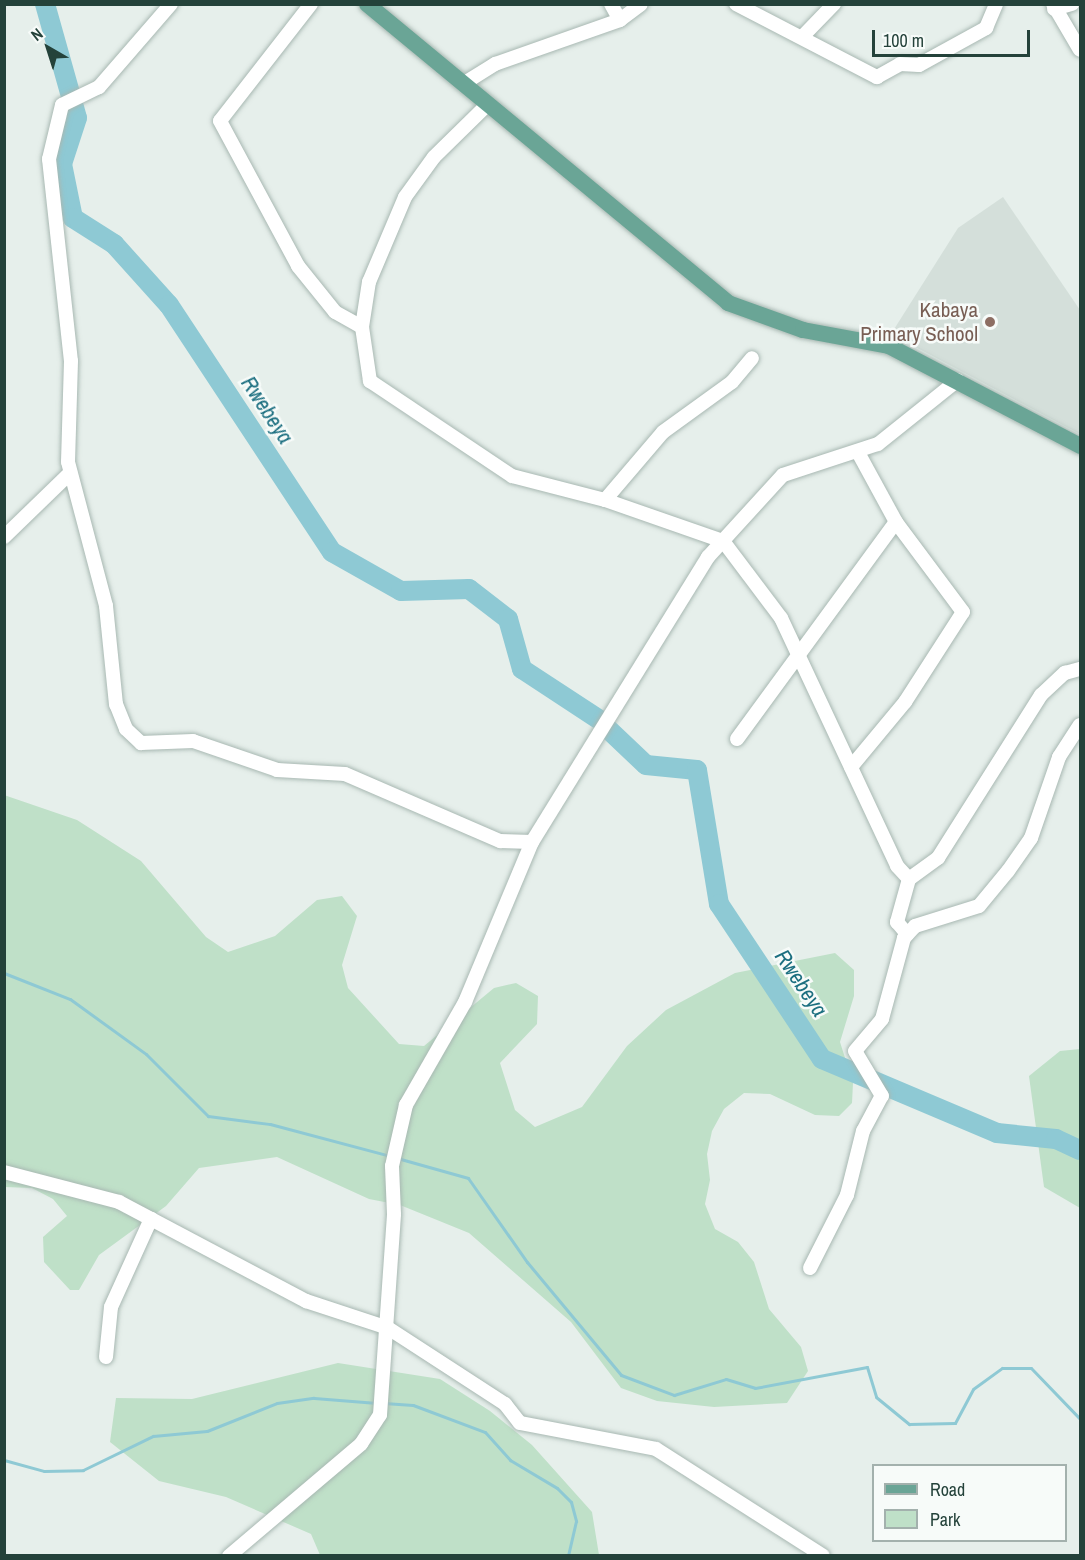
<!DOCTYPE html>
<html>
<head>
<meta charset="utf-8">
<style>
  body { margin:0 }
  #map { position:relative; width:1085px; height:1560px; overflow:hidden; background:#e6efeb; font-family:"Archivo Narrow",sans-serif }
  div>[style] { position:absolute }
  .built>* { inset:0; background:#d4dfda }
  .green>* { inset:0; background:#bfe0c8 }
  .stream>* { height:3px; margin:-1.5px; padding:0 1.5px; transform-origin:1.5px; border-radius:1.5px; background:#8ec9d4 }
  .river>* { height:20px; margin:-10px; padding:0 10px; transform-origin:10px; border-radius:10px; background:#8ec9d4 }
  .roads { filter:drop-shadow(0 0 2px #a8b8b2) drop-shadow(0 0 2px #a8b8b2) }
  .minor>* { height:14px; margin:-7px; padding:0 7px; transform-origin:7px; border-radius:7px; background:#fff }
  .major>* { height:16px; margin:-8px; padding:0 8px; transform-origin:8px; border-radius:8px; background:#6aa596 }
  .dots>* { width:16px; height:16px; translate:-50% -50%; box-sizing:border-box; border:3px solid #f7fbf9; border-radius:50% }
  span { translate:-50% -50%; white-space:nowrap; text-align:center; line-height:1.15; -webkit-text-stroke:5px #f7fbf9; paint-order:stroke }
  .education-label { font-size:21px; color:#785e54 }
  .right { translate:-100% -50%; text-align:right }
  .water-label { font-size:22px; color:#1c6f80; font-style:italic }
  .frame { position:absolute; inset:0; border:6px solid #24423a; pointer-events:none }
  .legend { position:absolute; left:872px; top:1464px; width:195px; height:78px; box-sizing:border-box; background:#f7fbf9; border:2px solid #a3b1ad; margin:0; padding:8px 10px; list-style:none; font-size:18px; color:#24423a }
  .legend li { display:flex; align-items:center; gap:12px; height:30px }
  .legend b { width:30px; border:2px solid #a3b1ad }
  .north { position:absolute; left:18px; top:18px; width:60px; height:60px; -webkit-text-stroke:4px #f7fbf9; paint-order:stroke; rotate:321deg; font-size:16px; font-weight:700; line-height:24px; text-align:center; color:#24423a }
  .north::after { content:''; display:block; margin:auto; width:21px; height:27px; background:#24423a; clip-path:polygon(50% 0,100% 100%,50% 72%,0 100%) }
  .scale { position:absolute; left:872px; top:30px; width:158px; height:27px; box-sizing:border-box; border:3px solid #24423a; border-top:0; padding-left:8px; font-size:18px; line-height:21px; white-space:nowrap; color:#24423a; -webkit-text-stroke:4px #f7fbf9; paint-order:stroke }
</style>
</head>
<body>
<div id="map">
  <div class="built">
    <div style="clip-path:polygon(1003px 197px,1080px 310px,1080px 434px,891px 334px,958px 228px)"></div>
  </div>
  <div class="green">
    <div style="clip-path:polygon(4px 795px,77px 820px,141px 861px,206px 937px,228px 952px,275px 936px,317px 900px,342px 896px,357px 916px,342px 965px,348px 988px,399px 1044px,424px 1046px,494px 988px,516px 983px,538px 996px,537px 1024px,500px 1063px,515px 1110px,535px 1127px,582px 1107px,627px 1046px,666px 1010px,735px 973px,835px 953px,854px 970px,854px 996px,840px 1042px,853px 1083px,852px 1103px,839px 1116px,815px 1115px,770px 1094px,744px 1093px,724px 1109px,712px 1131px,707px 1154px,710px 1180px,705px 1204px,715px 1229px,738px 1242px,754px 1262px,769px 1309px,801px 1347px,808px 1371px,787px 1403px,714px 1407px,657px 1401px,621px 1388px,571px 1322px,469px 1233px,400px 1205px,369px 1199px,277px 1157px,199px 1168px,166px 1206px,99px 1255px,79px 1290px,70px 1290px,44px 1262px,43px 1237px,67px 1216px,53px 1199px,32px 1188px,5px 1187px)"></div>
    <div style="clip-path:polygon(1080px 1049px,1080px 1208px,1044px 1187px,1029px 1076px,1060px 1051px)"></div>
    <div style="clip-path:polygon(338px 1363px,440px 1379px,490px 1411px,532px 1445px,592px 1512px,599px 1555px,320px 1555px,311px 1534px,226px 1497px,159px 1481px,110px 1442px,116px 1398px,192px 1399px)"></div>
  </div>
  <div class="stream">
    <div style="left:4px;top:973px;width:71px;rotate:21.5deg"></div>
    <div style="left:70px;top:999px;width:94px;rotate:35.9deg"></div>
    <div style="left:146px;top:1054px;width:88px;rotate:45deg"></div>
    <div style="left:208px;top:1116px;width:63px;rotate:7.4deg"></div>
    <div style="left:270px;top:1124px;width:124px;rotate:14.9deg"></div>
    <div style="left:397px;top:1158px;width:74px;rotate:15.7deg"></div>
    <div style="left:468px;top:1178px;width:103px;rotate:54.9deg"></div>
    <div style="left:527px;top:1262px;width:147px;rotate:50.2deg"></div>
    <div style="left:621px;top:1375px;width:57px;rotate:20.7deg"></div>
    <div style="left:674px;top:1395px;width:54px;rotate:-17.1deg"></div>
    <div style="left:726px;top:1379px;width:30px;rotate:17deg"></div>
    <div style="left:755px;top:1388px;width:114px;rotate:-10.6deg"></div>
    <div style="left:867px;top:1367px;width:31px;rotate:73deg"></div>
    <div style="left:876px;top:1397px;width:43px;rotate:39.3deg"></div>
    <div style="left:909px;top:1424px;width:46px;rotate:-1.2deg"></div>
    <div style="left:955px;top:1423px;width:38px;rotate:-62deg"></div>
    <div style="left:973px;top:1389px;width:36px;rotate:-36deg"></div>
    <div style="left:1002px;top:1368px;width:29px"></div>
    <div style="left:1031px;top:1368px;width:71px;rotate:46.1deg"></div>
    <div style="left:384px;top:1403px;width:29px;rotate:4deg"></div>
    <div style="left:413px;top:1405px;width:77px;rotate:20.6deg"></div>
    <div style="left:485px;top:1432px;width:38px;rotate:48deg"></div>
    <div style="left:510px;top:1460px;width:55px;rotate:30.8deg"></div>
    <div style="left:557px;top:1488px;width:20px;rotate:45deg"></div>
    <div style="left:571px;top:1502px;width:20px;rotate:75deg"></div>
    <div style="left:576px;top:1521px;width:36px;rotate:103deg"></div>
    <div style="left:4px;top:1460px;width:41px;rotate:15.4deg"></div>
    <div style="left:44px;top:1471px;width:39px;rotate:-1deg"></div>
    <div style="left:83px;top:1470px;width:78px;rotate:-25.9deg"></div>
    <div style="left:153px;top:1436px;width:54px;rotate:-5.3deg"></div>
    <div style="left:207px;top:1431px;width:75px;rotate:-21.8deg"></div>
    <div style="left:277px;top:1403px;width:37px;rotate:-8deg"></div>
    <div style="left:314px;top:1398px;width:63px;rotate:4.5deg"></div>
  </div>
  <div class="river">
    <div style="left:45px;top:4px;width:118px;rotate:74.3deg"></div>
    <div style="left:77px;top:118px;width:48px;rotate:108.1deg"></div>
    <div style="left:62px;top:164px;width:55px;rotate:78.5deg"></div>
    <div style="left:73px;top:218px;width:49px;rotate:32.4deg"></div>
    <div style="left:114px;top:244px;width:82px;rotate:48deg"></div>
    <div style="left:169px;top:305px;width:296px;rotate:56.6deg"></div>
    <div style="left:332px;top:552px;width:79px;rotate:29.5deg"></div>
    <div style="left:401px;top:591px;width:68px;rotate:-1.7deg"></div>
    <div style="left:469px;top:589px;width:49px;rotate:37.6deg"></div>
    <div style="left:508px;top:619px;width:52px;rotate:74.4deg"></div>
    <div style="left:522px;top:669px;width:91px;rotate:33.3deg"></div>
    <div style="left:608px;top:729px;width:52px;rotate:43.5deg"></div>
    <div style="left:646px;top:765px;width:51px;rotate:5.6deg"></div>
    <div style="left:697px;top:770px;width:136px;rotate:80.7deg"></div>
    <div style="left:719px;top:904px;width:186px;rotate:56.4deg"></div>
    <div style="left:822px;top:1059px;width:190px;rotate:22.9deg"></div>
    <div style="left:997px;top:1133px;width:59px;rotate:5.8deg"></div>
    <div style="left:1056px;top:1139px;width:26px;rotate:25deg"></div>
  </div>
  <div class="roads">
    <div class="minor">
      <div style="left:171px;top:4px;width:110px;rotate:130.9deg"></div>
      <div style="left:99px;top:87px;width:41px;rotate:154.1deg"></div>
      <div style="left:62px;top:105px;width:56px;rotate:103.5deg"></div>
      <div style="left:49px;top:159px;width:203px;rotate:83.8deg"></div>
      <div style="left:71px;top:361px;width:101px;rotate:91.7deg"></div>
      <div style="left:68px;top:462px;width:149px;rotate:75.2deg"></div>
      <div style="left:106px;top:606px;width:99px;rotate:84.2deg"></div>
      <div style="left:116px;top:704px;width:27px;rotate:68deg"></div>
      <div style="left:126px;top:729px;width:21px;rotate:43deg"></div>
      <div style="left:141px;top:743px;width:52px;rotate:-2.2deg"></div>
      <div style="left:193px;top:741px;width:89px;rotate:19deg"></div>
      <div style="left:277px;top:770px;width:68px;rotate:3.4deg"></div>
      <div style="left:345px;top:774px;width:169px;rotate:23.4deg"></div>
      <div style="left:500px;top:841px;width:32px;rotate:2deg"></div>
      <div style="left:311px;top:4px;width:148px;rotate:127.9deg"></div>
      <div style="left:220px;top:121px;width:165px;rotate:61.7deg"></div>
      <div style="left:298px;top:266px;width:59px;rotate:51.2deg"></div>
      <div style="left:335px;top:312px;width:31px;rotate:29deg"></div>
      <div style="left:362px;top:327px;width:55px;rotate:81.6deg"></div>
      <div style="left:370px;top:381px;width:171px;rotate:33.8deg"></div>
      <div style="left:512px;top:476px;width:96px;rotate:14.5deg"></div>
      <div style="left:605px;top:500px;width:125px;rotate:19.2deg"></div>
      <div style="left:723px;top:541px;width:96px;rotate:53deg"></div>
      <div style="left:781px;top:618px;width:274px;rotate:64.9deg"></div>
      <div style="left:897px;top:866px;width:18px;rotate:47deg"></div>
      <div style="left:909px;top:879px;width:45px;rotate:105.6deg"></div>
      <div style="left:897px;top:922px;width:16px;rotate:50deg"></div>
      <div style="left:611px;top:4px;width:18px;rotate:61deg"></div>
      <div style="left:736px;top:4px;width:159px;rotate:27.4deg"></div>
      <div style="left:877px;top:77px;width:26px;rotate:-29deg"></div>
      <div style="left:900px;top:64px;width:19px;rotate:3deg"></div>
      <div style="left:919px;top:65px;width:77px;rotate:-28.9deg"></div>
      <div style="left:986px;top:28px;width:26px;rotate:-67deg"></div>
      <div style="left:1053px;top:4px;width:53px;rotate:59.6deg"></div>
      <div style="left:1054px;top:9px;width:19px;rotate:-16deg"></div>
      <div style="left:803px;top:36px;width:45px;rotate:-45.9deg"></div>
      <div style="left:463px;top:84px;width:38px;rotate:-32deg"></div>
      <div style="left:495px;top:64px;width:133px;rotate:-19.4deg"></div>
      <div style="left:620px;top:20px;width:26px;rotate:-37deg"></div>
      <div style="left:362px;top:327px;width:46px;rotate:-81.2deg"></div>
      <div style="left:369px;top:282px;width:92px;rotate:-67deg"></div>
      <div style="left:405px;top:197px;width:49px;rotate:-54.1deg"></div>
      <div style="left:434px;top:157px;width:74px;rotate:-44.5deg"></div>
      <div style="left:605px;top:500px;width:89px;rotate:-49.5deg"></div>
      <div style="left:663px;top:432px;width:85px;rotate:-35.9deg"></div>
      <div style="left:732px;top:382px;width:31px;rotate:-50deg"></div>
      <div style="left:4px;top:537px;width:92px;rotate:-44.1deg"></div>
      <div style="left:737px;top:739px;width:269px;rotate:-53.8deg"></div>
      <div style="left:851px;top:767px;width:85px;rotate:-50.3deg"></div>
      <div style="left:905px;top:702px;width:107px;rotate:-57.2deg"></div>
      <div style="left:963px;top:612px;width:112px;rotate:-126.7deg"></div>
      <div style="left:896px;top:522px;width:77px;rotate:-118.6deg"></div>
      <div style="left:909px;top:879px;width:36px;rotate:-36deg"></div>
      <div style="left:938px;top:858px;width:193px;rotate:-57.7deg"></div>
      <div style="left:1041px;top:695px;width:33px;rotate:-43deg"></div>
      <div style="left:1065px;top:673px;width:16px;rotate:-15deg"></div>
      <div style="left:4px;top:1172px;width:119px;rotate:14.6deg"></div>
      <div style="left:119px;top:1202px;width:212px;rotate:27.9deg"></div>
      <div style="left:306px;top:1301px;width:86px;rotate:18.2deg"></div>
      <div style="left:388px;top:1328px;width:140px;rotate:33deg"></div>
      <div style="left:505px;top:1404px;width:24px;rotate:52deg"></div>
      <div style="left:520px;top:1423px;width:138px;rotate:10.8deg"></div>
      <div style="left:656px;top:1449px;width:198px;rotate:32.6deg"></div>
      <div style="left:810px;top:1268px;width:82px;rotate:-63.1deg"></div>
      <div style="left:847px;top:1195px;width:66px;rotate:-76deg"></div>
      <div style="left:863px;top:1131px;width:40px;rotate:-62deg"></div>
      <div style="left:882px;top:1096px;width:52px;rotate:-121deg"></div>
      <div style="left:855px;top:1051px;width:42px;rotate:-49.8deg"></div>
      <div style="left:882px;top:1019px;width:84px;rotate:-74.8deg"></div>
      <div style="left:904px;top:938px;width:16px;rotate:-47deg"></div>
      <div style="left:915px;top:926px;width:67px;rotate:-17.4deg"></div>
      <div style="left:979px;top:906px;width:45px;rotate:-50.4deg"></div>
      <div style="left:1008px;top:871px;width:40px;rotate:-55.1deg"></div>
      <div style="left:1031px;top:838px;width:86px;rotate:-70.9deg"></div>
      <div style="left:1059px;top:757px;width:38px;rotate:-57deg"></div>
      <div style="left:106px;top:1357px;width:50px;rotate:-84.3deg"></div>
      <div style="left:111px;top:1307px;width:97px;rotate:-65.6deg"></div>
      <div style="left:229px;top:1556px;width:173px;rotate:-40.3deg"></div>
      <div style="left:361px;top:1444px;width:35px;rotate:-57deg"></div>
      <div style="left:380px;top:1415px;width:201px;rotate:-86deg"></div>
      <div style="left:394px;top:1214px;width:48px;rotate:-92.4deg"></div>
      <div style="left:392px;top:1166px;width:63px;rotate:-77.1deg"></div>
      <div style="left:406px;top:1105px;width:119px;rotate:-60.2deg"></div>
      <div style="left:465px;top:1002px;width:173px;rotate:-67.3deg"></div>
      <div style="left:532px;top:842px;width:335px;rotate:-58.3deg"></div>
      <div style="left:708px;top:557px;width:111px;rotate:-47.6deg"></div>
      <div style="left:783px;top:475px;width:100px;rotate:-18.1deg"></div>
      <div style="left:878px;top:444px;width:102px;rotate:-38.7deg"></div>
    </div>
    <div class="major">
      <div style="left:367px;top:4px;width:469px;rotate:39.6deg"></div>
      <div style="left:728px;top:303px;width:80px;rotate:19.8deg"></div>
      <div style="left:803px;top:330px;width:87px;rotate:10.5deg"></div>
      <div style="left:889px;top:346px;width:216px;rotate:27.6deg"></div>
    </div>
  </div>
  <div class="dots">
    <div style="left:990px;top:322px;background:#8d6e63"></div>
  </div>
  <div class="education-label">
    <span class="right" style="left:978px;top:322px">Kabaya<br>Primary School</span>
  </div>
  <div class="water-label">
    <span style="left:267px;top:410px;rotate:57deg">Rwebeya</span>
    <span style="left:801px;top:983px;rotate:56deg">Rwebeya</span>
  </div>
  <div class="frame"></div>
  <ul class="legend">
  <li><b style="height:8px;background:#6aa596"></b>Road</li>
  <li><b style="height:16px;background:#bfe0c8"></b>Park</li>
  </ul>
  <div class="north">N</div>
  <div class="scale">100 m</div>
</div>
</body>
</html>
